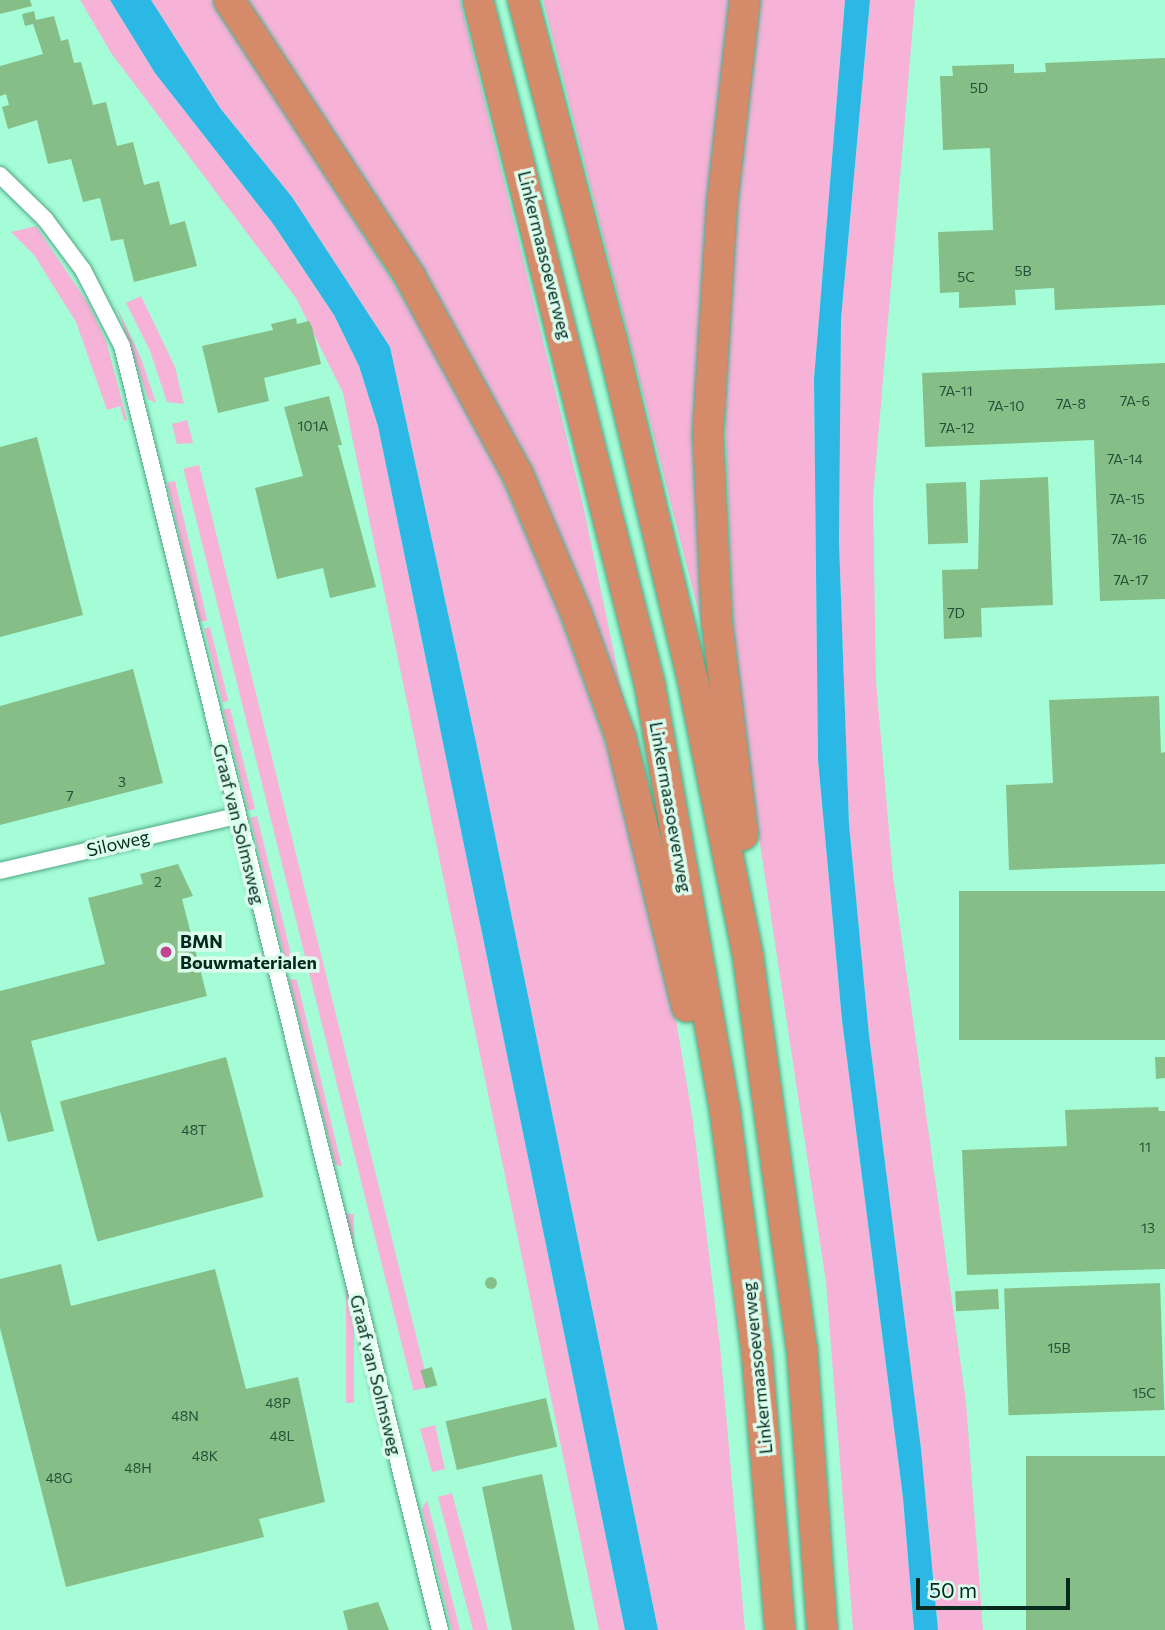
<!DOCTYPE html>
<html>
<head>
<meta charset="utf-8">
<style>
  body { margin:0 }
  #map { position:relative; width:1165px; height:1630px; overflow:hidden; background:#a5fdd7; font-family:Commissioner,sans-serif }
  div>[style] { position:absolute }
  .green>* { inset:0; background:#f6b2d7; transform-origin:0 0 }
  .water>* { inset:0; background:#2cb8e5 }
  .building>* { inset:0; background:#85bf87; transform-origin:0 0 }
  .round { border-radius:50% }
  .roads { filter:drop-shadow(0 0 2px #50a785) drop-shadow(0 0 2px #50a785) }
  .street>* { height:16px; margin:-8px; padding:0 8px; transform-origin:8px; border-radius:8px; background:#fff }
  .highway>* { height:30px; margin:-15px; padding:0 15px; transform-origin:15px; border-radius:15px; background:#d58b69 }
  .dots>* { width:19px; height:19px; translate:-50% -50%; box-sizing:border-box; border:4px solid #dcfdee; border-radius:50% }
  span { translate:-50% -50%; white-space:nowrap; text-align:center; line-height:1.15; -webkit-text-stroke:7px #dcfdee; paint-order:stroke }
  .number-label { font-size:14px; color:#244f38 }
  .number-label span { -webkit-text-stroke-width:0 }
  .street-label { font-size:18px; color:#032a1d }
  .poi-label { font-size:18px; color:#032a1d; font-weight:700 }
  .left { translate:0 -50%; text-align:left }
  .scale { position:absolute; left:916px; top:1578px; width:154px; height:32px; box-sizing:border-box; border:4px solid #032a1d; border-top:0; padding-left:9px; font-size:21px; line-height:24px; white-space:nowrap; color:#032a1d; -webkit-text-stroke:5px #dcfdee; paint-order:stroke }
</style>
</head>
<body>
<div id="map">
  <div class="green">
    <div style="clip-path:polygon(80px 0,110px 0,155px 73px,274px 225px,334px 315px,359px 366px,378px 426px,625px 1630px,599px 1630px,343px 393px,296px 298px,111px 53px)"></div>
    <div style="clip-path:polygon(151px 0,215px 0,443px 361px,482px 433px,555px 601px,625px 797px,671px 990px,693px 1121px,720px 1346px,745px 1630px,658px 1630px,476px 742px,390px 347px,292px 197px,220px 108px)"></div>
    <div style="clip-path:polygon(241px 0,460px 0,583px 505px,643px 791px,565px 562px)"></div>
    <div style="clip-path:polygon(543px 0,738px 0,713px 210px,717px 685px)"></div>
    <div style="clip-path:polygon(758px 0,845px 0,814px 379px,818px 760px,842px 1020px,903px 1498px,914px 1630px,853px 1630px,826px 1282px,735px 678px,725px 416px,732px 253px)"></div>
    <div style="clip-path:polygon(870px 0,915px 0,873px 498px,876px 681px,893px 876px,966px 1402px,983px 1630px,938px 1630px,921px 1449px,869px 1035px,849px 824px,839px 542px,841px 319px)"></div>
    <div style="clip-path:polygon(36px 226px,89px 305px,106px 341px,127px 420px,124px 421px,120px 406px,107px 410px,76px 322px,34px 255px,11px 232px)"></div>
    <div style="clip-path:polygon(141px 296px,175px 367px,184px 404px,167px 402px,150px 351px,126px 303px)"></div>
    <div style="clip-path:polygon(117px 307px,141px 358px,156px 403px,148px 399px)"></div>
    <div style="clip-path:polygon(187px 420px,193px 443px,177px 444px,172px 424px)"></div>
    <div style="left:199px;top:465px;width:950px;height:16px;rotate:76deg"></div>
    <div style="left:175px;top:481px;width:143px;height:8px;rotate:77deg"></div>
    <div style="left:210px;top:627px;width:76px;height:6px;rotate:76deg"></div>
    <div style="left:230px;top:708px;width:104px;height:7px;rotate:76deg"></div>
    <div style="clip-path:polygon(257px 816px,292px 958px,291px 967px,287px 968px,250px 818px)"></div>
    <div style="clip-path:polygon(289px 979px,297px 980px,342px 1167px,335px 1164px)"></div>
    <div style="left:346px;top:1214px;width:8px;height:189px"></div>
    <div style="clip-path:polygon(435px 1425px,445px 1469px,432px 1472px,420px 1429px)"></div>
    <div style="clip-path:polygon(452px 1493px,483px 1609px,488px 1630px,473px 1630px,438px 1497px)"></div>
    <div style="clip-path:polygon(427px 1500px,460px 1630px,452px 1630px,422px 1509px)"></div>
  </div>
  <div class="water">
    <div style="clip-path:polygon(110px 0,151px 0,220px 108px,292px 197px,390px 347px,476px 742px,658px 1630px,625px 1630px,378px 426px,359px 366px,334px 315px,274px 225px,155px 73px)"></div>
    <div style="clip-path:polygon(845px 0,870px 0,841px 319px,839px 542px,849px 824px,869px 1035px,921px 1449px,938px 1630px,914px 1630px,903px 1498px,842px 1020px,818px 760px,814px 379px)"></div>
  </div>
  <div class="building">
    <div style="clip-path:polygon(0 0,30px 0,32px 6px,0 14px)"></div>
    <div style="clip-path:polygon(34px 11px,36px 20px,54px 16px,61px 41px,68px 39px,74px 63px,81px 62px,93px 105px,106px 102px,117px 146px,133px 142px,144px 185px,159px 181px,170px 225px,185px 221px,197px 266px,134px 282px,123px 239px,111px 241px,100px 198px,83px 202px,71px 159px,48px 164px,37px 120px,8px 129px,2px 107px,9px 105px,6px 94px,0 96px,0 66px,43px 54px,33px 24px,25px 26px,22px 14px)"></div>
    <div style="clip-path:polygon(1165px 58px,1165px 305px,1055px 310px,1054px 288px,1015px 290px,1016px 305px,959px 308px,959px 292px,940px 293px,938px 232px,993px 230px,990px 148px,943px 150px,940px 76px,953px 76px,952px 66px,1014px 64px,1014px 73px,1046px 72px,1045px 63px)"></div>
    <div style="clip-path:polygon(296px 318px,297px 324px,309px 321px,312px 327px,321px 364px,264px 378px,269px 401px,218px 413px,202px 346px,273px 330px,271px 324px)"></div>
    <div style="clip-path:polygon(1165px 363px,1165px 599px,1100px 601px,1094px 440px,925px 447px,922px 373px)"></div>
    <div style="clip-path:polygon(329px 396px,342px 445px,338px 445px,376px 587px,330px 598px,323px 568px,277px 579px,255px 488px,303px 476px,284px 407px)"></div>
    <div style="clip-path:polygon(37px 437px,83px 615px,0 637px,0 447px)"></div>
    <div style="clip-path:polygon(1048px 477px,1053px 605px,981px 608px,982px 637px,944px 639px,942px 570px,978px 569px,980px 480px)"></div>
    <div style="left:966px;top:482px;width:61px;height:40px;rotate:88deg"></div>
    <div style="clip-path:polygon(133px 669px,163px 783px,0 825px,0 706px)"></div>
    <div style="clip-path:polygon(1159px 696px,1161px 753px,1165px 752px,1165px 864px,1009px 870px,1006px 785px,1053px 783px,1049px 700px)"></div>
    <div style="clip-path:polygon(178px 864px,193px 896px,182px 899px,207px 996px,31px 1041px,54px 1131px,8px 1142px,0 1111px,0 991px,105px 964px,88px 898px,143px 884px,140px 874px)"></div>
    <div style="left:1165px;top:891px;width:149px;height:206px;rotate:90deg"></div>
    <div style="left:226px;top:1057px;width:145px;height:172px;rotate:75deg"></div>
    <div style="clip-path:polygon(1155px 1057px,1165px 1057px,1165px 1078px,1156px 1079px)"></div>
    <div style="clip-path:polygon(1158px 1107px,1159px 1111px,1165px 1111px,1165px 1269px,967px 1275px,962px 1150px,1067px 1146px,1065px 1110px)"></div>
    <div style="clip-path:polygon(61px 1264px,71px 1306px,215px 1269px,246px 1389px,298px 1377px,325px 1502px,259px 1519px,264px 1537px,66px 1587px,0 1328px,0 1279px)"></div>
    <div class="round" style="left:485px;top:1277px;width:12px;height:12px"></div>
    <div style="left:1160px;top:1283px;width:127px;height:156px;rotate:88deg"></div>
    <div style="left:998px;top:1289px;width:20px;height:43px;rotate:87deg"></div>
    <div style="left:432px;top:1367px;width:19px;height:12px;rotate:74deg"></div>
    <div style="left:546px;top:1398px;width:50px;height:103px;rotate:77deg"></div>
    <div style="left:1165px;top:1456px;width:174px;height:139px;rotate:90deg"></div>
    <div style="clip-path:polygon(542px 1474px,571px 1612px,575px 1630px,512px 1630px,482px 1487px)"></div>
    <div style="clip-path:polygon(378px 1602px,389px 1630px,348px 1630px,343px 1611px)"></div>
  </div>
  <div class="roads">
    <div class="street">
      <div style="left:0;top:175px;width:63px;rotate:44.4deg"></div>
      <div style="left:45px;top:219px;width:64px;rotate:53.3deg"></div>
      <div style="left:83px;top:270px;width:85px;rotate:62.8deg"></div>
      <div style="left:122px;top:346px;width:1323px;rotate:76.09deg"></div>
      <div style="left:0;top:871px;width:243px;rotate:-13.1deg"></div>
    </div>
    <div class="highway">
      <div style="left:229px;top:0;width:331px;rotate:56.8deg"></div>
      <div style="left:410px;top:277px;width:226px;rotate:61.4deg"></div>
      <div style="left:518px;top:475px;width:150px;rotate:67.2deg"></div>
      <div style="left:576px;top:613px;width:133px;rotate:70.2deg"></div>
      <div style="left:621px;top:738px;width:277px;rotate:76.2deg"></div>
      <div style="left:478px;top:0;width:707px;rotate:75.92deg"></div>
      <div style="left:650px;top:686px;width:433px;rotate:80deg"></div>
      <div style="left:725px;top:1112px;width:245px;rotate:82.5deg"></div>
      <div style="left:757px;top:1355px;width:276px;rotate:85.2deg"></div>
      <div style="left:523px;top:0;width:352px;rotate:75.4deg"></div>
      <div style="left:612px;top:341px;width:350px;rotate:76.6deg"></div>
      <div style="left:693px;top:681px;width:281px;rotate:78.7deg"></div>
      <div style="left:748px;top:957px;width:396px;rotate:82.2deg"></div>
      <div style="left:802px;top:1349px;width:282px;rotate:85.9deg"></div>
      <div style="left:743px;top:835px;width:213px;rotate:-97deg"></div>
      <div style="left:717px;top:624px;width:190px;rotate:-92.7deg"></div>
      <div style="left:708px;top:434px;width:230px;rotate:-86.5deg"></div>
      <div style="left:722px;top:204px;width:205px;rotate:-83.6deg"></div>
    </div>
  </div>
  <div class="dots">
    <div style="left:166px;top:952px;background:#c24493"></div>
  </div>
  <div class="number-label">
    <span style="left:979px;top:88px">5D</span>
    <span style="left:1023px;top:271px">5B</span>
    <span style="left:966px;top:277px">5C</span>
    <span style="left:956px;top:391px">7A-11</span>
    <span style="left:1135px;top:401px">7A-6</span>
    <span style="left:1071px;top:404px">7A-8</span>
    <span style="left:1006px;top:406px">7A-10</span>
    <span style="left:313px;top:426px">101A</span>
    <span style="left:957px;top:428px">7A-12</span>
    <span style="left:1125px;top:459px">7A-14</span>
    <span style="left:1127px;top:499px">7A-15</span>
    <span style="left:1129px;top:539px">7A-16</span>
    <span style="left:1131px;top:580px">7A-17</span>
    <span style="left:956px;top:613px">7D</span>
    <span style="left:122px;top:782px">3</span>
    <span style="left:70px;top:796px">7</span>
    <span style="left:158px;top:882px">2</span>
    <span style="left:194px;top:1130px">48T</span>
    <span style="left:1145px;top:1147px">11</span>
    <span style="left:1148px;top:1228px">13</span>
    <span style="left:1059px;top:1348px">15B</span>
    <span style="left:1144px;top:1393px">15C</span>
    <span style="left:278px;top:1403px">48P</span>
    <span style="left:185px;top:1416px">48N</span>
    <span style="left:282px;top:1436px">48L</span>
    <span style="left:205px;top:1456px">48K</span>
    <span style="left:138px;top:1468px">48H</span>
    <span style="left:59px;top:1478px">48G</span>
  </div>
  <div class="street-label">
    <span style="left:545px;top:255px;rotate:76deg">Linkermaasoeverweg</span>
    <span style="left:671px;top:807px;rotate:80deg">Linkermaasoeverweg</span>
    <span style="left:239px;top:824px;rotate:76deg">Graaf van Solmsweg</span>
    <span style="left:118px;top:843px;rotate:-13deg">Siloweg</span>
    <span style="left:757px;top:1368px;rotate:-96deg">Linkermaasoeverweg</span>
    <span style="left:376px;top:1375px;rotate:76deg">Graaf van Solmsweg</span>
  </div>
  <div class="poi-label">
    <span class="left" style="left:180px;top:952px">BMN<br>Bouwmaterialen</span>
  </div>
  <div class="scale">50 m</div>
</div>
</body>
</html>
